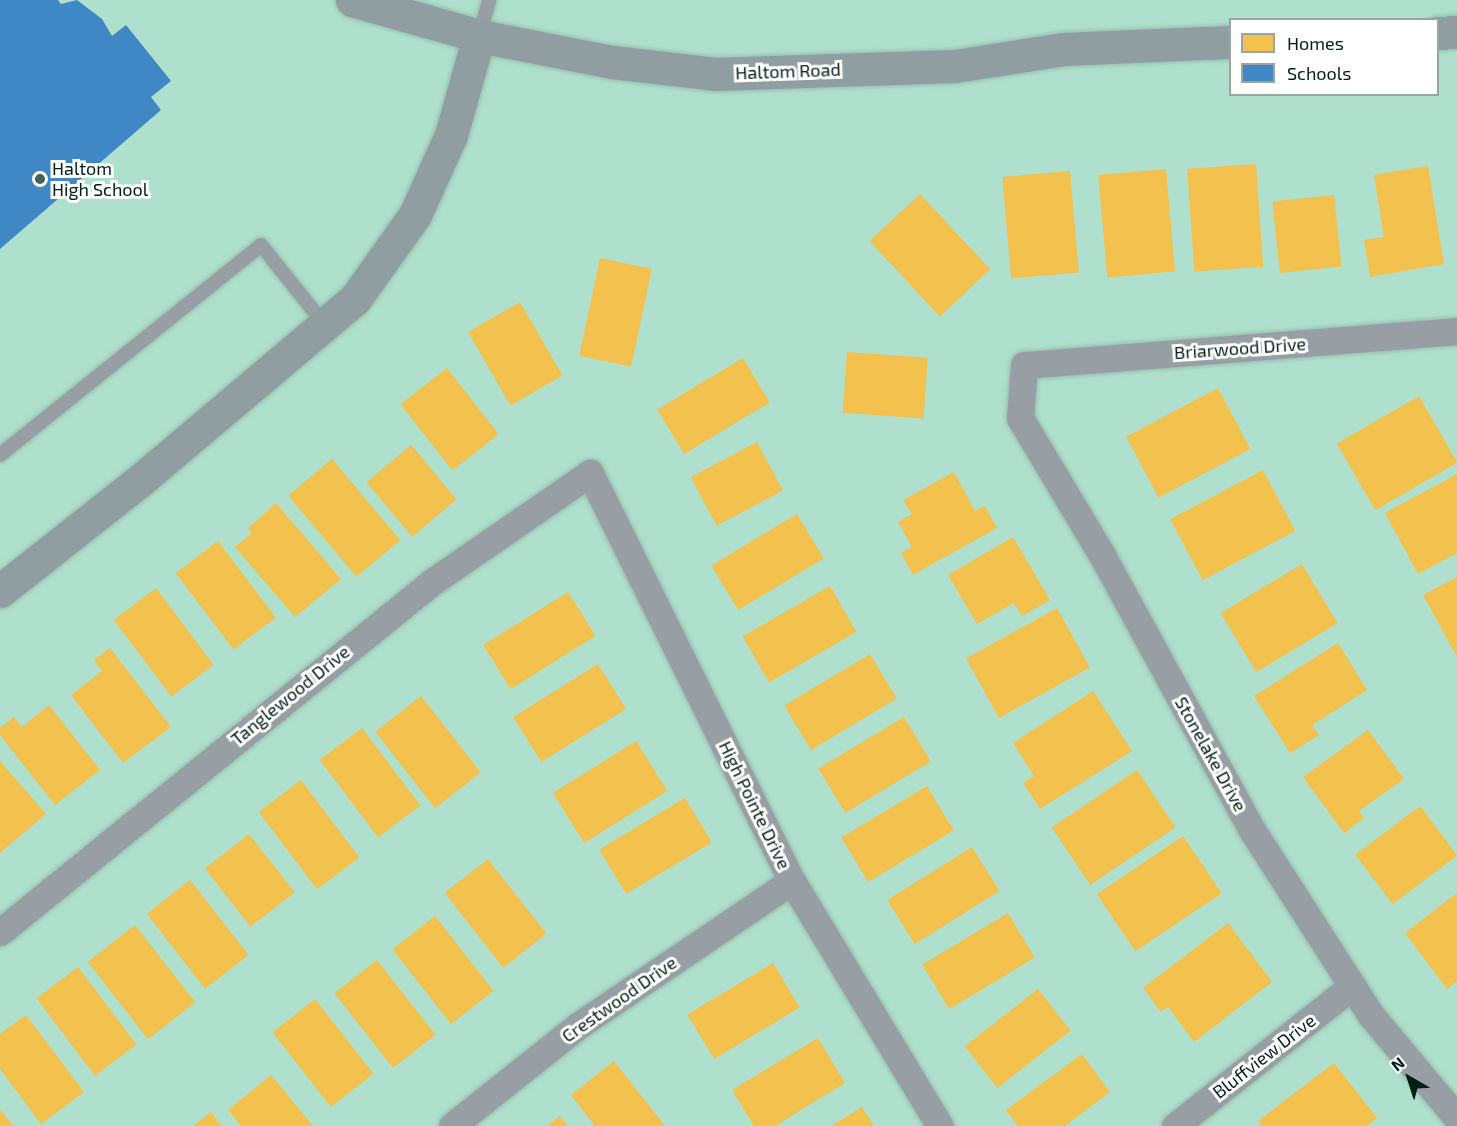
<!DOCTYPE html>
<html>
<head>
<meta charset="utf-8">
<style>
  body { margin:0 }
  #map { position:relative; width:1457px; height:1126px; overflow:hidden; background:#afe0ce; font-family:"Exo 2",sans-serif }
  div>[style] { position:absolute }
  .homes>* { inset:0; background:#f2c14e; transform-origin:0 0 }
  .schools>* { inset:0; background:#3f88c5 }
  .roads { filter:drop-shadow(0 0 2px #98bdb0) drop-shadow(0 0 2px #98bdb0) }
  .lane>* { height:14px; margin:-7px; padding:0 7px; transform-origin:7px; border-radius:7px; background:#979ea4 }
  .street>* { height:27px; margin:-13.5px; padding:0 13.5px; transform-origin:13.5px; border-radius:13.5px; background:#979ea4 }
  .secondary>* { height:33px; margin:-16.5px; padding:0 16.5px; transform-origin:16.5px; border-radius:16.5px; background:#909da1 }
  .dots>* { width:16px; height:16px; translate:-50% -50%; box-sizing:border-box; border:3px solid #fff; border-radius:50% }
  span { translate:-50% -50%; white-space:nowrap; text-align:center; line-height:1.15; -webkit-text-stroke:6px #fff; paint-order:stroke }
  .street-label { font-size:18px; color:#021f16 }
  .poi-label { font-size:18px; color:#021f16 }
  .left { translate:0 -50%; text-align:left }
  .legend { position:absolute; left:1229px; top:18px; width:210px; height:78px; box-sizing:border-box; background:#fff; border:2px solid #9aa5a2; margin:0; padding:8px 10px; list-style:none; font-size:18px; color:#021f16 }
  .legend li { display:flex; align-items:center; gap:12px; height:30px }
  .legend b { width:30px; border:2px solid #9aa5a2 }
  .north { position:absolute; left:1379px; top:1048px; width:60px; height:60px; -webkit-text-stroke:4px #fff; paint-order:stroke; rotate:321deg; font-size:16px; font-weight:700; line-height:24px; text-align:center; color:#021f16 }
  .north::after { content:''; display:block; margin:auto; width:21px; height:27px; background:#021f16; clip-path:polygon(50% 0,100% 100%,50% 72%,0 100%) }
</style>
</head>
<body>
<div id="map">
  <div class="homes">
    <div style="left:1256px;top:164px;width:103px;height:69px;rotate:86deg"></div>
    <div style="clip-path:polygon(1428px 166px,1444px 264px,1370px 277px,1364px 240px,1384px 237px,1374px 175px)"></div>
    <div style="left:1166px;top:169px;width:103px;height:68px;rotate:85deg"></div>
    <div style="left:1070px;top:171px;width:102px;height:68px;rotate:85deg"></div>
    <div style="left:920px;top:194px;width:103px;height:69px;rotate:47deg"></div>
    <div style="left:1334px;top:195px;width:72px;height:62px;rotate:84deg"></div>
    <div style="left:600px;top:258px;width:53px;height:100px;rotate:12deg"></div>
    <div style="left:520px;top:302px;width:85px;height:60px;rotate:60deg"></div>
    <div style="left:847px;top:352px;width:81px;height:61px;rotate:4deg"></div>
    <div style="left:743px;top:358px;width:52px;height:100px;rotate:59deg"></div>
    <div style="left:447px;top:368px;width:84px;height:59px;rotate:52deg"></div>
    <div style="left:1218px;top:388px;width:69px;height:104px;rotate:62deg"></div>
    <div style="left:1419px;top:396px;width:77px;height:95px;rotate:60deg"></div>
    <div style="left:757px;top:442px;width:55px;height:75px;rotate:62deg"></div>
    <div style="left:411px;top:445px;width:71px;height:58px;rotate:50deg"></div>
    <div style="left:332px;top:459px;width:106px;height:57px;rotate:50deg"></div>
    <div style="left:1263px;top:470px;width:69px;height:105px;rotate:62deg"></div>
    <div style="clip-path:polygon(954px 472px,975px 511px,985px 506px,997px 528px,913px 575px,901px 553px,912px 547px,898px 522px,912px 514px,903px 500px)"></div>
    <div style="clip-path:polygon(1457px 474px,1457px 553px,1418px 574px,1385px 513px)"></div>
    <div style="clip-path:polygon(276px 503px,341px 579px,295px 617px,235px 547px,252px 533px,248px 528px)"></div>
    <div style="left:797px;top:514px;width:52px;height:100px;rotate:59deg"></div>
    <div style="clip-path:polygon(1013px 537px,1050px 600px,1022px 616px,1014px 603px,977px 624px,948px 575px)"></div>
    <div style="left:218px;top:541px;width:96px;height:53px;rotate:53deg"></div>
    <div style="left:1302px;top:564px;width:69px;height:95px;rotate:59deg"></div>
    <div style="clip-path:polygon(1457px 577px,1457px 657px,1423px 595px)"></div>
    <div style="left:830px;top:586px;width:53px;height:101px;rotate:60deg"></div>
    <div style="left:156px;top:588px;width:96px;height:53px;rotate:53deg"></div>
    <div style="left:568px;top:592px;width:52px;height:100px;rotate:58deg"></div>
    <div style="left:1057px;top:608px;width:68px;height:104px;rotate:61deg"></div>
    <div style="clip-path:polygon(1338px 643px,1367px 690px,1312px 725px,1319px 735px,1290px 753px,1254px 696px)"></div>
    <div style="clip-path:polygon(110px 648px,171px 727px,123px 763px,71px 695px,102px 671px,94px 660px)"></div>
    <div style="left:870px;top:654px;width:52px;height:100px;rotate:59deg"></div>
    <div style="left:598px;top:664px;width:53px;height:100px;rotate:58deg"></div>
    <div style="clip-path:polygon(1093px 691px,1132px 751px,1040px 809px,1023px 783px,1034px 776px,1013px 743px)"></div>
    <div style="left:421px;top:696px;width:97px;height:58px;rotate:52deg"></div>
    <div style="clip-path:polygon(49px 705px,100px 770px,55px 805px,0 735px,0 728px,14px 717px,22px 727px)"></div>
    <div style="left:904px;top:717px;width:52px;height:100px;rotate:59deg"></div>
    <div style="left:362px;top:728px;width:97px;height:53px;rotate:53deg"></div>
    <div style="clip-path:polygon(1368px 730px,1404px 779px,1359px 811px,1364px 818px,1344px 833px,1303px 777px)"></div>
    <div style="left:636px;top:741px;width:59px;height:98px;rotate:58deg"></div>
    <div style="clip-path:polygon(0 761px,46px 814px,0 853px)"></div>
    <div style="left:1137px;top:770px;width:69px;height:103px;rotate:56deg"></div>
    <div style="left:301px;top:780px;width:97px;height:53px;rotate:53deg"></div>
    <div style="left:927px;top:786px;width:52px;height:100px;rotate:59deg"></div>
    <div style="left:685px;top:798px;width:52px;height:100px;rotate:59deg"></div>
    <div style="left:1420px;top:806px;width:62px;height:81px;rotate:53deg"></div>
    <div style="left:249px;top:834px;width:74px;height:56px;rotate:52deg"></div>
    <div style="left:1183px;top:836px;width:69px;height:104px;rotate:56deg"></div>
    <div style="left:972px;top:847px;width:52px;height:100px;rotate:58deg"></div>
    <div style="left:488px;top:859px;width:95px;height:55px;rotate:52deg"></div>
    <div style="left:190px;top:880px;width:95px;height:55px;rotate:52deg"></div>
    <div style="clip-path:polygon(1457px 893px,1457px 981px,1447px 989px,1405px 933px)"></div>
    <div style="left:1008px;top:913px;width:52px;height:100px;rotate:59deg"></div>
    <div style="left:435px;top:916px;width:95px;height:54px;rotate:52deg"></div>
    <div style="clip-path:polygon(1228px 923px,1272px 982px,1194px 1042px,1168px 1007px,1161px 1012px,1143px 988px)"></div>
    <div style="left:135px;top:925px;width:98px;height:60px;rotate:52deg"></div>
    <div style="left:377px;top:960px;width:95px;height:54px;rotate:52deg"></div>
    <div style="left:773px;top:963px;width:52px;height:100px;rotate:59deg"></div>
    <div style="left:78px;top:967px;width:97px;height:52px;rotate:53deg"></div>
    <div style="left:1038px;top:989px;width:53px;height:93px;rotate:52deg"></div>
    <div style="left:315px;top:999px;width:95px;height:54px;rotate:52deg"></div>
    <div style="clip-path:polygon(26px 1015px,84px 1092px,41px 1124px,0 1069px,0 1034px)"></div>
    <div style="clip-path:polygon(818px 1038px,845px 1083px,775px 1126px,754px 1126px,732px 1090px)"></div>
    <div style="clip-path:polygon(1082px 1054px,1110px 1092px,1065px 1126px,1018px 1126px,1006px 1110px)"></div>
    <div style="clip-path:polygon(614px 1061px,665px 1126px,595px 1126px,571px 1095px)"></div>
    <div style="clip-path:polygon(1334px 1063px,1377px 1118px,1367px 1126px,1262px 1126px,1258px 1121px)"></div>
    <div style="clip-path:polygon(271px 1075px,313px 1126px,241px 1126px,228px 1110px)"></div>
    <div style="clip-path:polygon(862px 1107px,874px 1126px,831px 1126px)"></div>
    <div style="clip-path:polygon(0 1110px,14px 1126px,0 1126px)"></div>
    <div style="clip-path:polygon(211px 1112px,222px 1126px,193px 1126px)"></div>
    <div style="clip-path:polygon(560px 1116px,568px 1126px,547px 1126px)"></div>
  </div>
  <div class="schools">
    <div style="clip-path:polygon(0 0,58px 0,61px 4px,77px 0,102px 19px,112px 36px,126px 25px,171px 81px,151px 97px,161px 110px,0 249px)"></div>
  </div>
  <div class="roads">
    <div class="lane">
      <div style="left:479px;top:36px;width:37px;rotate:-74deg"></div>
      <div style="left:0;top:455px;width:335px;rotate:-38.8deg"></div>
      <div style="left:261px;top:245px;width:101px;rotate:51.4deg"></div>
    </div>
    <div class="street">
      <div style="left:1457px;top:331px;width:434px;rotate:175.5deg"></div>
      <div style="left:1024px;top:365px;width:53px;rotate:94.3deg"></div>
      <div style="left:1020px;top:418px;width:160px;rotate:59.1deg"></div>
      <div style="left:1102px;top:555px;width:313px;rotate:61.4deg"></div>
      <div style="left:1252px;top:830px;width:219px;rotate:57.3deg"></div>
      <div style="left:1370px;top:1014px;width:136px;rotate:50.1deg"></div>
      <div style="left:0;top:932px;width:556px;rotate:-39.01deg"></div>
      <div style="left:432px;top:582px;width:192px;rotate:-34.6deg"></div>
      <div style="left:590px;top:473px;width:455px;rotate:63.7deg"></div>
      <div style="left:792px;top:881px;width:286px;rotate:58.9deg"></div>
      <div style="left:452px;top:1126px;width:162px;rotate:-38.5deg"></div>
      <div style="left:579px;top:1025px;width:257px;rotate:-34.1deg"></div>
      <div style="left:1175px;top:1126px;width:226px;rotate:-38.3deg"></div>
    </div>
    <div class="secondary">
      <div style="left:352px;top:0;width:132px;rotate:15.8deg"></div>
      <div style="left:479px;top:36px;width:136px;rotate:11.1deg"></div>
      <div style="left:612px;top:62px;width:104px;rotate:6.6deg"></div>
      <div style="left:715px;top:74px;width:240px;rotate:-1.9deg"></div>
      <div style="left:955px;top:66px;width:109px;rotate:-8.9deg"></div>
      <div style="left:1063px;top:49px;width:167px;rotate:-2.4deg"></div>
      <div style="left:1438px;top:33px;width:19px;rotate:-3deg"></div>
      <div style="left:0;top:591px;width:182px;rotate:-38.3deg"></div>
      <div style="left:143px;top:478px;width:277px;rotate:-40.2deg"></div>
      <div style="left:355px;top:299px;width:103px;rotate:-54.5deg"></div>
      <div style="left:415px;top:215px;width:88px;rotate:-65.8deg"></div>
      <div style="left:451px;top:135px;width:103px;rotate:-74.2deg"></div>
    </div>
  </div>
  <div class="dots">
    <div style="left:40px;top:179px;background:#3f6356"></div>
  </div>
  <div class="street-label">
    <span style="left:788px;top:71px;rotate:-2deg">Haltom Road</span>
    <span style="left:1240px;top:348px;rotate:-4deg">Briarwood Drive</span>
    <span style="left:290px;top:695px;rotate:-39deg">Tanglewood Drive</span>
    <span style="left:1211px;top:754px;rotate:61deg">Stonelake Drive</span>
    <span style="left:755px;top:805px;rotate:64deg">High Pointe Drive</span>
    <span style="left:619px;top:999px;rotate:-35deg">Crestwood Drive</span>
    <span style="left:1264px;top:1056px;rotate:-38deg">Bluffview Drive</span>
  </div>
  <div class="poi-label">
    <span class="left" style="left:52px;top:179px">Haltom<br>High School</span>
  </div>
  <ul class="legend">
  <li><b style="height:16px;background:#f2c14e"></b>Homes</li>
  <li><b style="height:16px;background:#3f88c5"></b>Schools</li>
  </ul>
  <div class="north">N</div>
</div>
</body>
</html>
